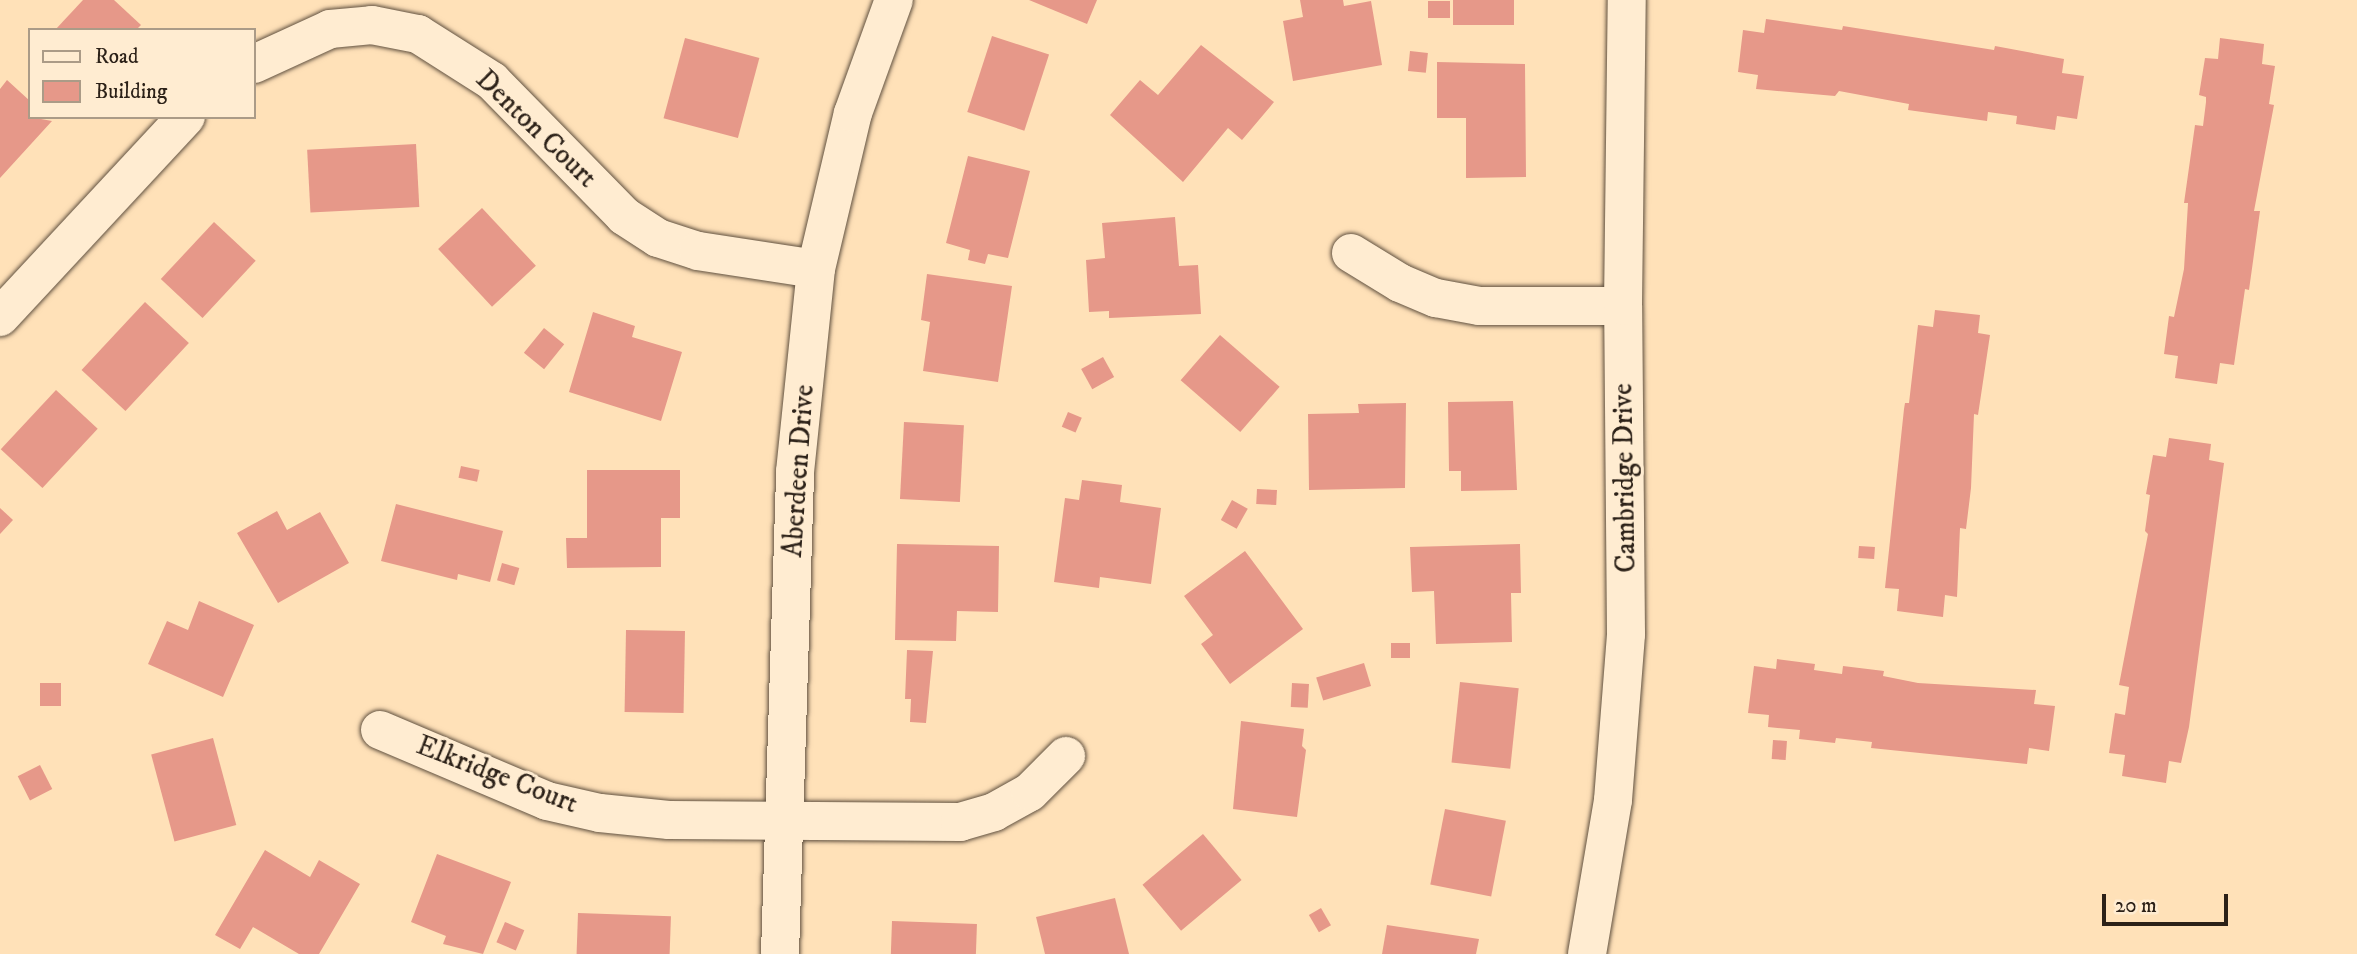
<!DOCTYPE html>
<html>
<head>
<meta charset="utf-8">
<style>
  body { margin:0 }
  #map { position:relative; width:2357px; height:954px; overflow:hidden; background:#ffe1b8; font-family:"IM FELL DW Pica",serif }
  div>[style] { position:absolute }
  .building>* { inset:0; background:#e69889; transform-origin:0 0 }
  .roads { filter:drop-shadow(0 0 2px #615140) drop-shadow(0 0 2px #615140) }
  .minor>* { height:38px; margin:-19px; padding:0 19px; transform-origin:19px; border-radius:19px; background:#ffecd1 }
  span { translate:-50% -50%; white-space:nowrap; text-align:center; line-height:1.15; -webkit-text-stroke:6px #ffecd1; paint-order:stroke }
  .street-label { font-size:28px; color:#2c2118 }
  .legend { position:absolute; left:28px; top:28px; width:228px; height:91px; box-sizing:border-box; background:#ffecd1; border:2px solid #ab9b87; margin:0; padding:9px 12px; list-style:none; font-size:21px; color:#2c2118 }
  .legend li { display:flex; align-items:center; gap:14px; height:35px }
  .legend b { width:35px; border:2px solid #ab9b87 }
  .scale { position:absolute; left:2102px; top:894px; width:126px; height:32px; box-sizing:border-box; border:4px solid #2c2118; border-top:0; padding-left:9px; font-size:21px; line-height:24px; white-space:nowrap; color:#2c2118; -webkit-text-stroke:5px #ffecd1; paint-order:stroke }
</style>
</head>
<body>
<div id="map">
  <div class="building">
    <div style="clip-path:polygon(83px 0,114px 0,141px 25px,136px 30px,55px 30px)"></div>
    <div style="clip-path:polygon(1029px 0,1097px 0,1087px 24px)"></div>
    <div style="clip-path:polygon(1300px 0,1343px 0,1344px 6px,1371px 1px,1382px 65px,1293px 81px,1283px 21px,1303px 17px)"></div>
    <div style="left:1453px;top:0;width:61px;height:25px"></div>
    <div style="left:1428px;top:1px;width:22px;height:17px"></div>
    <div style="clip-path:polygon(1766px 19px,1842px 30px,1843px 26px,1994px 50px,1995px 46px,2064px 59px,2062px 73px,2084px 76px,2077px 119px,2057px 116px,2055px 130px,2016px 124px,2017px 116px,2010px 115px,1988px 112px,1987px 121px,1908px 110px,1909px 104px,1839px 91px,1835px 96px,1756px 89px,1758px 75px,1738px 72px,1743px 30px,1764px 33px)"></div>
    <div style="left:992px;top:36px;width:60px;height:80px;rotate:18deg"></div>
    <div style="left:685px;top:38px;width:77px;height:83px;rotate:15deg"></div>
    <div style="clip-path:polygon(2220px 38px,2264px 44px,2262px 64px,2275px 66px,2269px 104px,2274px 105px,2254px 211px,2260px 211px,2249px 290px,2245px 289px,2234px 365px,2220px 363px,2217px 384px,2175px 378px,2178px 356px,2164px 354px,2169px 316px,2174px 317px,2184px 269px,2188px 203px,2184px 203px,2195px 125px,2203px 126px,2206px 102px,2206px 97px,2199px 95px,2205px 58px,2218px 59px)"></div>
    <div style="clip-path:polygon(1201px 45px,1274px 102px,1242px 140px,1228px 128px,1183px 182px,1110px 115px,1140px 80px,1158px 95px)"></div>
    <div style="left:1410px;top:51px;width:18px;height:20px;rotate:6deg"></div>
    <div style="clip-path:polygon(1437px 62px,1525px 64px,1526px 177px,1466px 178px,1466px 118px,1437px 118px)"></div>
    <div style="clip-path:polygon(7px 80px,30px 101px,30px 117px,52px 121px,0 178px,0 89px)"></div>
    <div style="left:416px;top:144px;width:63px;height:109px;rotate:87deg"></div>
    <div style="clip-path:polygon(968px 156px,1030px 171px,1008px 258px,988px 254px,985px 264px,968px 260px,970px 250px,946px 243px)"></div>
    <div style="left:482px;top:208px;width:79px;height:60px;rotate:47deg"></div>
    <div style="clip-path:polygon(1175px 217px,1179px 266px,1198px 265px,1201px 314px,1109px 318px,1109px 311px,1089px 312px,1086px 260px,1105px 258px,1102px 223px)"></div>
    <div style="left:214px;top:222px;width:57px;height:78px;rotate:43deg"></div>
    <div style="clip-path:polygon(927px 274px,1012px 286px,998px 382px,923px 371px,930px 322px,921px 320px)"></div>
    <div style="left:145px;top:302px;width:60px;height:93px;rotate:43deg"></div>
    <div style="clip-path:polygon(1935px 310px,1980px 315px,1978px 333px,1990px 335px,1978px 415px,1974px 414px,1971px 488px,1966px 529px,1960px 528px,1957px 597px,1945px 595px,1943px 617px,1897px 611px,1899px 589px,1885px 588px,1904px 409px,1905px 403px,1909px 403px,1918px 325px,1933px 327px)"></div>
    <div style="clip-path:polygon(593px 312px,635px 326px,632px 337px,682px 352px,661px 421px,569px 392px)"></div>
    <div style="left:544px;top:328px;width:26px;height:32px;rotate:39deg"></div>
    <div style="left:1220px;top:335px;width:79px;height:60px;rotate:41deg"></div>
    <div style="left:1103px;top:357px;width:23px;height:25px;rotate:61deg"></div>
    <div style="left:56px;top:390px;width:57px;height:81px;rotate:43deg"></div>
    <div style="clip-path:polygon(1513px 401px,1517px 490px,1461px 491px,1461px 471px,1449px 471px,1448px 402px)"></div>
    <div style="clip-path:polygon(1406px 403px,1405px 488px,1309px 490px,1308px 414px,1359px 413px,1358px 404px)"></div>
    <div style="left:1068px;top:412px;width:15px;height:16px;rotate:23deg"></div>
    <div style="left:904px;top:422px;width:60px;height:77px;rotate:3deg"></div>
    <div style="clip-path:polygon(2169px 438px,2211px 444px,2209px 460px,2224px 463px,2189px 727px,2181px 763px,2169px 761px,2166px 783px,2122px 776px,2125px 755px,2109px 753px,2115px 713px,2125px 715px,2129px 687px,2119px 685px,2148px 534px,2145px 531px,2150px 495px,2146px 494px,2153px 455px,2166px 457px)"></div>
    <div style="left:461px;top:466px;width:19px;height:12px;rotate:12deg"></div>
    <div style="clip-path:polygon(587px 470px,680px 470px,680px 518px,661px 518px,661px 567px,567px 568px,566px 538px,587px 538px)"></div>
    <div style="clip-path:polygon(1082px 480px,1122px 485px,1120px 502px,1161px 508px,1151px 584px,1100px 577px,1099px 588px,1054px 582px,1065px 498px,1079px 500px)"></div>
    <div style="left:1257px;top:489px;width:20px;height:15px;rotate:3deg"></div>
    <div style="left:1232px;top:500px;width:18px;height:23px;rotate:29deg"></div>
    <div style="clip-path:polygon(396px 504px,503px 531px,490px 582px,458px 574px,457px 580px,381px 561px)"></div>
    <div style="clip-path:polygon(0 508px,13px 520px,0 534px)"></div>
    <div style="clip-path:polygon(277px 511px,287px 530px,320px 512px,349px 563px,278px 603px,237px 533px)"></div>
    <div style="clip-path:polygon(897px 544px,999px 546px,998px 612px,957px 611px,956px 641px,895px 640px)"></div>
    <div style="clip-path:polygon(1520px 544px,1521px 593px,1511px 593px,1512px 642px,1436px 644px,1434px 591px,1412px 592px,1410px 547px)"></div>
    <div style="left:1859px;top:546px;width:16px;height:12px;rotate:4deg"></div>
    <div style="clip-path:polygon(1245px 551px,1303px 629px,1230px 684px,1201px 644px,1213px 635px,1184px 596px)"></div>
    <div style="left:502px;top:563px;width:18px;height:18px;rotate:16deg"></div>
    <div style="clip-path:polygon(199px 601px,254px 625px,223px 697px,148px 664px,167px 621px,188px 630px)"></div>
    <div style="left:626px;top:630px;width:59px;height:82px;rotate:1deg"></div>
    <div style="left:1391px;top:643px;width:19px;height:15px"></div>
    <div style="clip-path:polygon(907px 650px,933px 651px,926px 723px,910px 722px,911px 699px,905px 699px)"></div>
    <div style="clip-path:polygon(1777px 659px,1815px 664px,1814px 670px,1842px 674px,1843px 666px,1884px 671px,1883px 676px,1918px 683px,2036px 690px,2034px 704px,2055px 706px,2049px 751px,2029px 748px,2027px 764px,1871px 748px,1872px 742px,1836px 738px,1835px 743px,1799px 739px,1800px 730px,1768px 727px,1769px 715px,1748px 713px,1754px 666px,1776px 669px)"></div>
    <div style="left:1364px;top:663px;width:24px;height:50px;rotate:73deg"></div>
    <div style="left:1460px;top:682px;width:59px;height:81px;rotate:6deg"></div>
    <div style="left:61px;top:683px;width:23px;height:21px;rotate:90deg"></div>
    <div style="left:1292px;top:683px;width:17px;height:24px;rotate:3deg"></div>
    <div style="clip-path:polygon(1241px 721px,1304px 729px,1302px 746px,1306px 750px,1297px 817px,1233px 809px)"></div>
    <div style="left:213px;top:738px;width:90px;height:64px;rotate:75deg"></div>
    <div style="left:1773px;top:740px;width:14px;height:19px;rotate:4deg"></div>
    <div style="left:40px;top:765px;width:27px;height:25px;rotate:63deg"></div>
    <div style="left:1445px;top:809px;width:62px;height:77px;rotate:11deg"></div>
    <div style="left:1203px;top:834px;width:60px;height:79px;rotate:50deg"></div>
    <div style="clip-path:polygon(265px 850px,310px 877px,319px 860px,360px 884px,319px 954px,299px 954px,253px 927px,240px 949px,215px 935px)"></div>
    <div style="clip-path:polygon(437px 854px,511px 882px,483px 954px,443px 944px,446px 936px,411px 922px)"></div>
    <div style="clip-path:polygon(1115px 898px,1129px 954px,1045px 954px,1036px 917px)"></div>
    <div style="left:1321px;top:908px;width:20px;height:14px;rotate:60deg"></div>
    <div style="left:578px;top:913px;width:93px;height:41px;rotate:2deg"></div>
    <div style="left:892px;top:921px;width:85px;height:33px;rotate:2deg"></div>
    <div style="left:505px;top:922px;width:21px;height:22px;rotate:23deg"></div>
    <div style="clip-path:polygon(1387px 925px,1479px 939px,1476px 954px,1382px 954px)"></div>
  </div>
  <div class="roads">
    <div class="minor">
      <div style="left:254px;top:64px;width:84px;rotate:-24.7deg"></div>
      <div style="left:330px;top:29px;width:42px;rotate:-5.4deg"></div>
      <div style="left:372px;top:25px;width:47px;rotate:11.1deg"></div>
      <div style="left:418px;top:34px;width:88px;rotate:32.4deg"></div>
      <div style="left:492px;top:81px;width:189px;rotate:45.6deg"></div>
      <div style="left:624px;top:216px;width:40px;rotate:32.9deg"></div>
      <div style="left:658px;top:238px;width:42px;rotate:18deg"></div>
      <div style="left:698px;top:251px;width:119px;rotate:8.7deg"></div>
      <div style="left:1351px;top:253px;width:57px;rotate:31.5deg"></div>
      <div style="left:1400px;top:283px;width:39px;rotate:23deg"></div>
      <div style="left:1436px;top:298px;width:44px;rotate:10.5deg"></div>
      <div style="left:1479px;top:306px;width:144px"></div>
      <div style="left:0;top:317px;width:273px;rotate:-47.1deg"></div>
      <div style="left:380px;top:730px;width:181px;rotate:23deg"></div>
      <div style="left:547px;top:801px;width:54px;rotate:12.8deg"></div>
      <div style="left:600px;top:813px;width:69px;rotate:5.8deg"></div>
      <div style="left:669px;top:820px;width:291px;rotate:0.4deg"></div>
      <div style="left:960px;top:822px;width:35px;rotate:-16deg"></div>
      <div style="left:994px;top:812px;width:41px;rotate:-29.1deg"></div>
      <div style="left:1030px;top:792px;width:51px;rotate:-45deg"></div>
      <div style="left:780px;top:954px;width:482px;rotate:-88.2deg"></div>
      <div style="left:795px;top:472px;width:204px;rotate:-84.1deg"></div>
      <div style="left:816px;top:269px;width:160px;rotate:-76.7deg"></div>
      <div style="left:853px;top:113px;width:120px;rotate:-70.1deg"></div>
      <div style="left:1587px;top:954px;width:156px;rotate:-80.4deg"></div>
      <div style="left:1613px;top:800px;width:167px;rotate:-85.5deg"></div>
      <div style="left:1626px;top:634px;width:328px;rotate:-90.5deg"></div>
      <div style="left:1623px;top:306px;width:306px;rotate:-89.3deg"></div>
    </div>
  </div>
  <div class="street-label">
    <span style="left:536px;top:129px;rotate:44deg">Denton Court</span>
    <span style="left:799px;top:471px;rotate:-86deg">Aberdeen Drive</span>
    <span style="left:1625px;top:478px;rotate:-91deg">Cambridge Drive</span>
    <span style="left:497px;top:775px;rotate:21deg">Elkridge Court</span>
  </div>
  <ul class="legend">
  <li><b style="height:9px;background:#ffecd1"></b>Road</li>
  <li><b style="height:19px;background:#e69889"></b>Building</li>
  </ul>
  <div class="scale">20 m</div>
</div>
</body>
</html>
